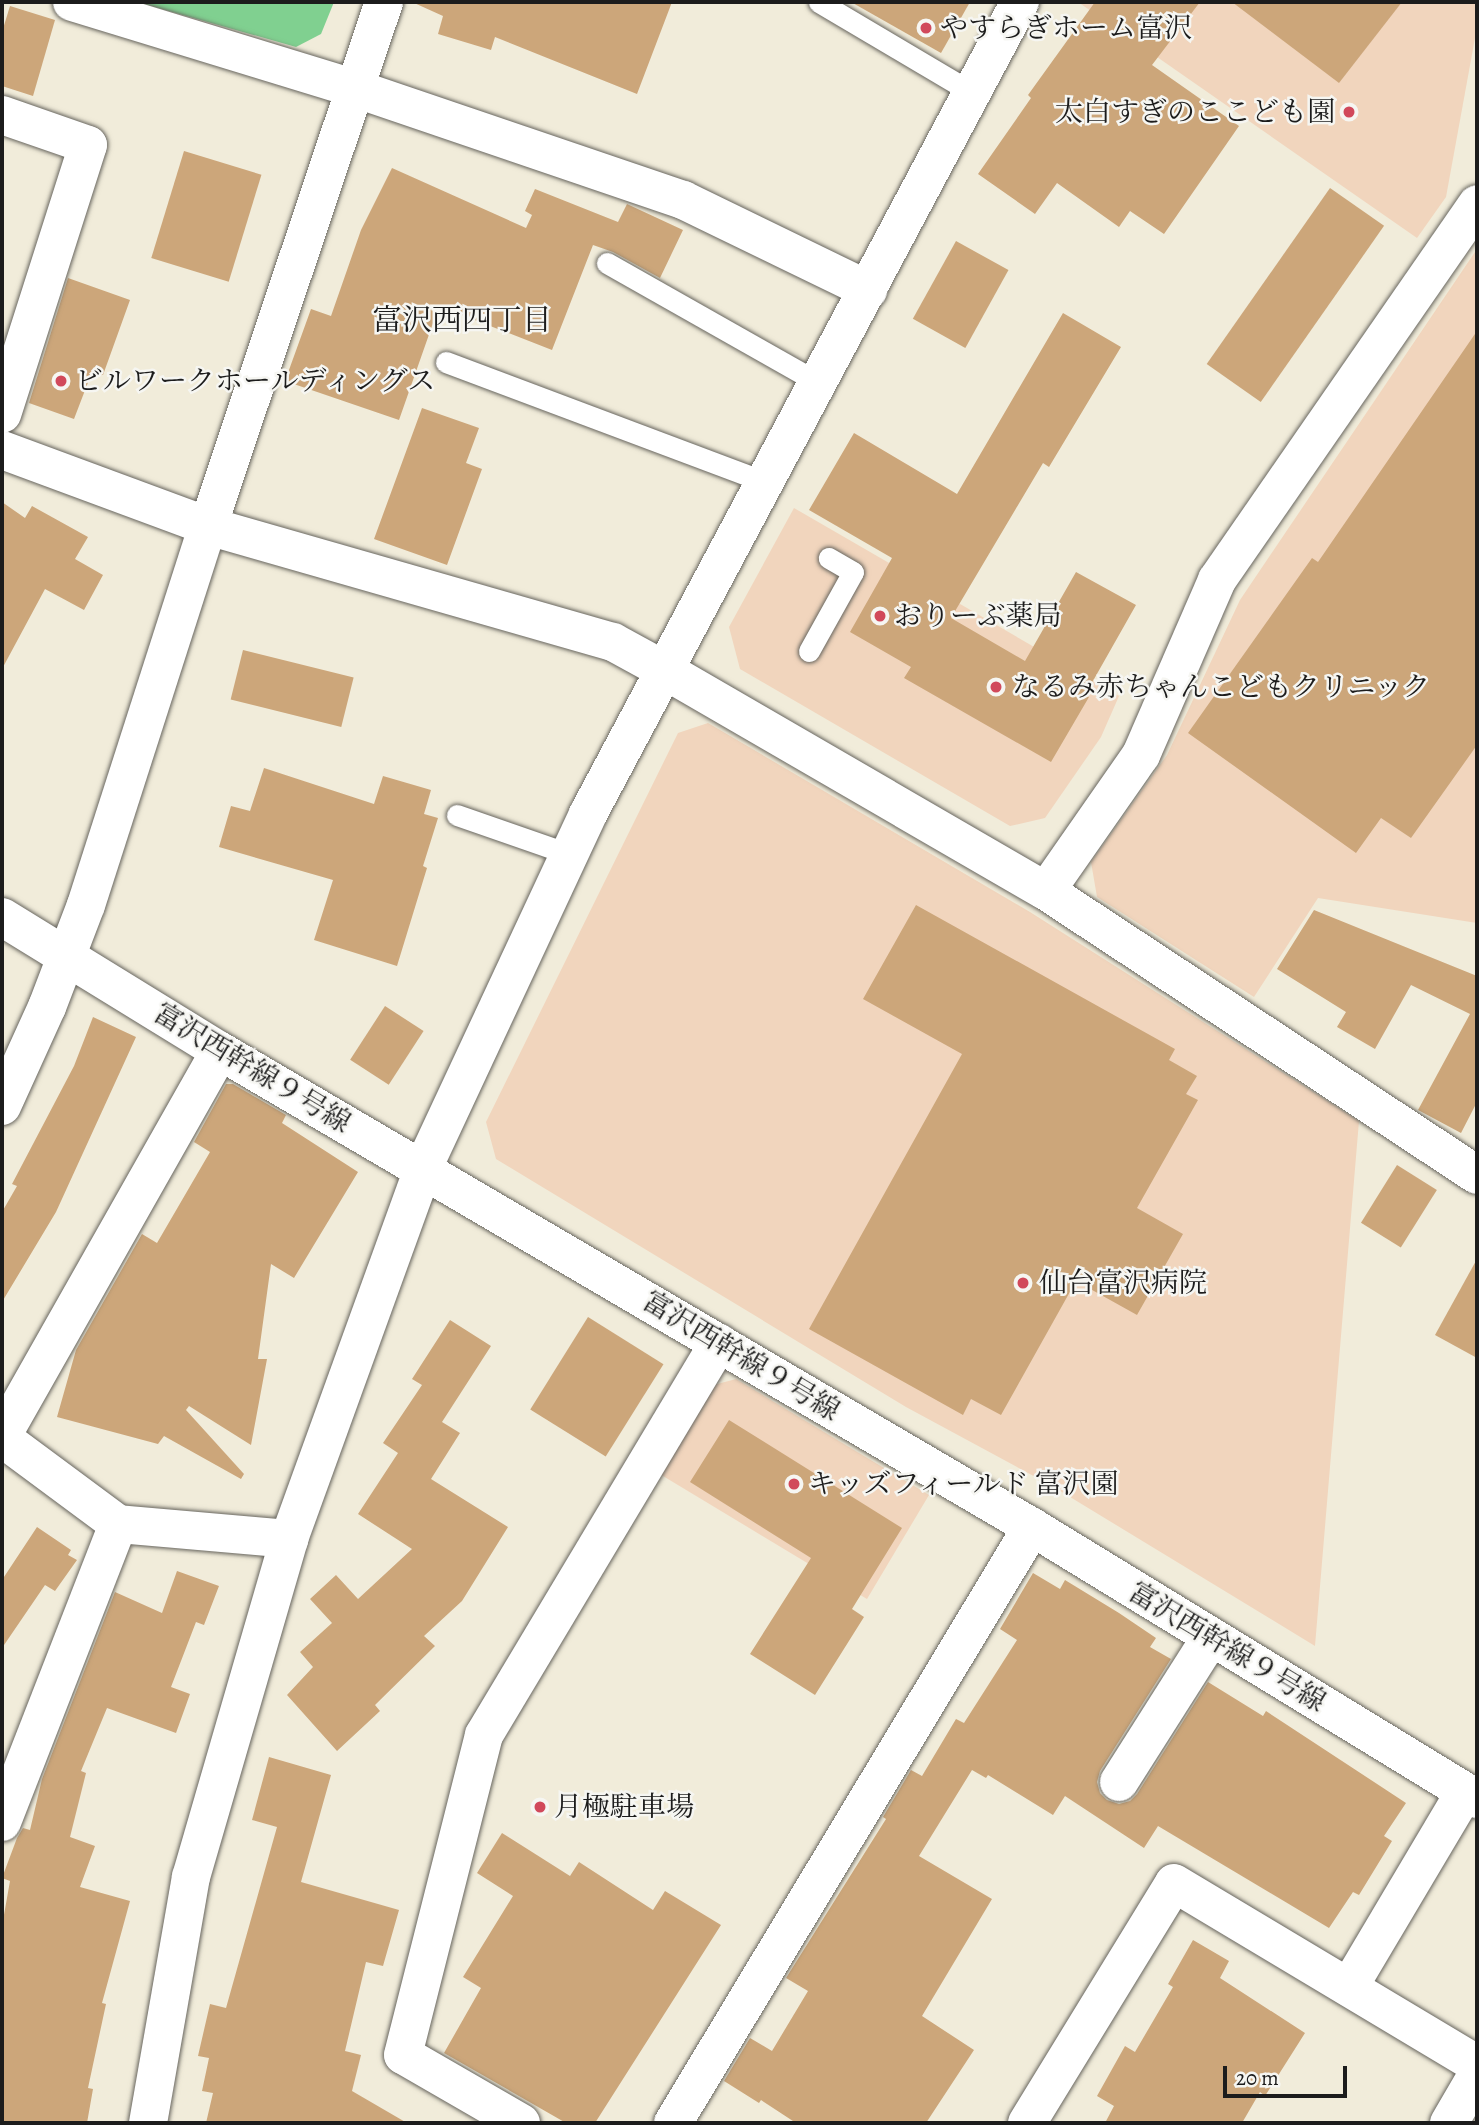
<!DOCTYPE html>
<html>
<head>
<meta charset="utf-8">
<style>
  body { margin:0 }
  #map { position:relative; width:1479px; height:2125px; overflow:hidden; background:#f1ecda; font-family:Alegreya,"Noto Serif JP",serif }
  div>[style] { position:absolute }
  .built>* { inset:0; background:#f1d5bd }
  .green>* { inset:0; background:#80d090 }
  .building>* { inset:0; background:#cca67a; transform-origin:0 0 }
  .roads { filter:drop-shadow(0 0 2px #67655e) drop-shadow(0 0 2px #67655e) }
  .service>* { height:21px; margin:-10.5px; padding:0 10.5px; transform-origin:10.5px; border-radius:10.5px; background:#fff }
  .minor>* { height:38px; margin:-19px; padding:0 19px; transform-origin:19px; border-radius:19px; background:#fff }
  .tertiary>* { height:38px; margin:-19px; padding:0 19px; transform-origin:19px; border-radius:19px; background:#fff }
  .dots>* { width:19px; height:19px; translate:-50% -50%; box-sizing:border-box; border:4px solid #f6f6f2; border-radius:50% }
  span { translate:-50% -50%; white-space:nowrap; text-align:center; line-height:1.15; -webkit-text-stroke:5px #f6f6f2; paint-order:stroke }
  .poi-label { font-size:28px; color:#1c1c1c }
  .left { translate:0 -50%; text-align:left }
  .right { translate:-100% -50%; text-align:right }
  .street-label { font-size:28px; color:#1c1c1c }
  .neighbourhood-label { font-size:30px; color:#1c1c1c }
  .frame { position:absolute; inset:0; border:4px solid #1c1c1c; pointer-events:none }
  .scale { position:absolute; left:1223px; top:2066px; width:124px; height:32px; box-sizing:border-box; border:4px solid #1c1c1c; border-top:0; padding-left:9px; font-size:21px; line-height:24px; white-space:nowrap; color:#1c1c1c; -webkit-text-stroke:5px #f6f6f2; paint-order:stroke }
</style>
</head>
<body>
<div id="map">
  <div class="built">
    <div style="clip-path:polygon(1078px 2px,1477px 2px,1477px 27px,1446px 197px,1417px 238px)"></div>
    <div style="clip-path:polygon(1477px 249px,1477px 923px,1318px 898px,1254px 997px,1097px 897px,1091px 862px,1167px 755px,1240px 600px)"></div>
    <div style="clip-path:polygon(794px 508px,1119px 696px,1101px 737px,1045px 818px,1010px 826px,740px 669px,729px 627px)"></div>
    <div style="clip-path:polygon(708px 723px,1030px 912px,1359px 1121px,1315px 1646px,1052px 1486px,906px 1407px,496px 1159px,486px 1122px,678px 733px)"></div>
    <div style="clip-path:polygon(736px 1379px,929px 1495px,867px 1599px,658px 1473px,710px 1386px)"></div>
  </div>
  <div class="green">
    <div style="clip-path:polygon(137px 2px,334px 2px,321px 34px,296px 47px)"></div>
  </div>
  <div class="building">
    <div style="clip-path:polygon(412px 2px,672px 2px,637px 94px,495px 37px,491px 50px,438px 34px,443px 16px)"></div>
    <div style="clip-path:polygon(851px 2px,970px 2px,941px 53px)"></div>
    <div style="clip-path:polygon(1095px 2px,1200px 2px,1152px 65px,1239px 126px,1164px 234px,1130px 211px,1119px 227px,1057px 183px,1035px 214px,978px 174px,1031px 98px,1028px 95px)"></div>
    <div style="clip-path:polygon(1232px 2px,1402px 2px,1339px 83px)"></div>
    <div style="clip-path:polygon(10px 6px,55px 20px,33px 96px,2px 86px,2px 32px)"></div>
    <div style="left:184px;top:151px;width:81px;height:112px;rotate:17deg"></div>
    <div style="clip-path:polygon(392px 168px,526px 228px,532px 215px,525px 211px,535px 189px,618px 222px,627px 204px,683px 230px,660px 278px,613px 252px,593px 245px,552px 350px,439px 306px,399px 420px,285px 381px,311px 309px,331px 316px,361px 230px)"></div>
    <div style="left:1330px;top:188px;width:66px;height:215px;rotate:35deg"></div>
    <div style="left:956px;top:241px;width:60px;height:89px;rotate:29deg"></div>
    <div style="clip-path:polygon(68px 278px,130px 300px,103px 375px,92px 372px,74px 419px,29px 403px)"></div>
    <div style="clip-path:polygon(1063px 313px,1121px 347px,1049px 467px,1043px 463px,951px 618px,1025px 661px,1076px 572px,1136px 605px,1085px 695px,1089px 697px,1051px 762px,904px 678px,911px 667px,850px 632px,892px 558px,809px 510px,854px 433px,957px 494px)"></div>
    <div style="clip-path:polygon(1477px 331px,1477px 745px,1411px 838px,1381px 818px,1356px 853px,1188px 733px,1312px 558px,1318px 562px)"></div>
    <div style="clip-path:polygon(422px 408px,479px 428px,466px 463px,482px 469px,447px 565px,374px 539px)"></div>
    <div style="clip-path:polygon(2px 502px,25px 518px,32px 506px,88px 537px,75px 559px,103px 575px,84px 610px,45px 589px,2px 669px)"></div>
    <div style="left:243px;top:650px;width:114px;height:51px;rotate:14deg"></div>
    <div style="clip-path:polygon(264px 768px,374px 804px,383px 776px,431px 790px,424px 814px,438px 818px,423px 866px,427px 868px,397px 966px,314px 940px,333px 880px,219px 847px,231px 806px,250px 811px)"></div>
    <div style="clip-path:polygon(916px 905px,1175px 1049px,1169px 1060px,1197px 1076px,1186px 1094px,1198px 1100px,1137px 1208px,1183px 1234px,1137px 1315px,1076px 1281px,1001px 1415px,971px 1399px,963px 1415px,809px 1329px,962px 1054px,863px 999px)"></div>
    <div style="clip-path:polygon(1314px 910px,1477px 976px,1477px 1102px,1461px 1133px,1418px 1110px,1470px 1014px,1411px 985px,1375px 1049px,1337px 1027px,1346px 1012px,1277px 969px)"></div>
    <div style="left:385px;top:1006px;width:46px;height:64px;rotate:33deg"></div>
    <div style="clip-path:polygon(93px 1017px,136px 1037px,56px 1212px,2px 1302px,2px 1212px,17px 1186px,12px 1184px,74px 1066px)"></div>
    <div style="clip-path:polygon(226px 1084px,233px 1084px,286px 1115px,282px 1123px,358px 1172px,294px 1278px,271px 1264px,258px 1359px,267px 1359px,251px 1445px,189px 1406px,186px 1410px,244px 1474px,241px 1479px,164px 1436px,158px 1444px,57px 1417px,76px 1350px,142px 1234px,157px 1243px,210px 1152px,194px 1142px)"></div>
    <div style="left:1397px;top:1165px;width:47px;height:68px;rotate:32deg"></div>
    <div style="clip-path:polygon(1477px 1259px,1477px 1358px,1435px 1335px)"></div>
    <div style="left:588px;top:1317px;width:89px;height:109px;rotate:32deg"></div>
    <div style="clip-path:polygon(450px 1320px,491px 1346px,442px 1422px,460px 1433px,431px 1479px,508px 1527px,462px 1601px,424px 1636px,435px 1646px,375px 1705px,380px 1711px,337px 1751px,287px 1695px,313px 1667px,300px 1652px,332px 1623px,310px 1599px,336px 1575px,358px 1599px,412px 1549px,358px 1514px,398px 1453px,383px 1443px,422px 1385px,412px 1379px)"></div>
    <div style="clip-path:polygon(729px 1420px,902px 1528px,852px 1609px,864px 1617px,815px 1695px,750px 1654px,811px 1558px,690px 1482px)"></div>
    <div style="clip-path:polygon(37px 1527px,71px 1550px,68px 1555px,77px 1560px,55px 1591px,45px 1585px,2px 1648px,2px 1580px)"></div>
    <div style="clip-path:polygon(177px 1571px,219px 1586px,204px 1625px,196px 1622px,171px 1687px,190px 1694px,176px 1733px,107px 1708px,81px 1771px,86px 1773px,70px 1837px,95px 1846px,80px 1887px,130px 1901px,102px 2003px,106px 2004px,88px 2088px,93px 2089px,87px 2123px,2px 2123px,2px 1926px,10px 1881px,2px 1878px,17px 1838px,23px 1828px,30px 1830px,42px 1779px,115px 1592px,162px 1613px)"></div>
    <div style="clip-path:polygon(1033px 1573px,1060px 1589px,1065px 1580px,1119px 1613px,1156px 1638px,1150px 1647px,1171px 1659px,1100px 1771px,1097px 1782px,1100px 1793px,1107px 1800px,1119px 1804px,1130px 1801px,1137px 1794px,1208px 1682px,1263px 1716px,1266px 1711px,1406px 1803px,1384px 1836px,1392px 1841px,1359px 1895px,1353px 1892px,1329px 1928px,1158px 1826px,1144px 1848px,1065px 1796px,1053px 1815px,988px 1775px,986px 1778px,972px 1770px,919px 1856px,992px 1899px,922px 2016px,974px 2050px,926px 2123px,796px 2123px,761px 2100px,759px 2103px,724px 2081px,750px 2038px,772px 2051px,808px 1991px,786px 1978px,886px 1819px,883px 1817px,911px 1770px,922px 1776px,956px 1719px,964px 1723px,1017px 1640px,1000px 1629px)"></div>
    <div style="clip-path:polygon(269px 1757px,331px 1775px,301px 1882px,399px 1910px,383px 1966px,366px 1962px,345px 2051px,361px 2055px,352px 2091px,407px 2123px,206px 2123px,213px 2093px,202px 2091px,209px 2058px,198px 2056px,210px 2004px,226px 2008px,277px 1827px,252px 1820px)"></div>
    <div style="clip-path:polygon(502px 1833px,570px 1876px,579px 1862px,653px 1910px,665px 1891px,721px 1925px,595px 2123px,566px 2123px,444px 2053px,481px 1988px,463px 1977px,513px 1896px,477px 1873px)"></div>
    <div style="clip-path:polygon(1193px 1940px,1229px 1961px,1220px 1978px,1305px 2033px,1265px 2096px,1260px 2092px,1242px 2123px,1105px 2123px,1114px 2106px,1097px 2096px,1125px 2046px,1135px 2052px,1173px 1987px,1168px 1984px)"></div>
  </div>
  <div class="roads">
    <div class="service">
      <div style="left:819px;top:2px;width:177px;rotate:30.6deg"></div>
      <div style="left:607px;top:263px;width:244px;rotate:29.5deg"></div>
      <div style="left:446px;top:362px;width:342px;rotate:20.6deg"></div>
      <div style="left:809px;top:651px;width:90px;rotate:-60.9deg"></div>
      <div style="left:853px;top:572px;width:28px;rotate:-150deg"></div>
      <div style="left:457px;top:815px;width:119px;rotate:19.2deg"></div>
    </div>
    <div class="minor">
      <div style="left:72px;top:2px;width:295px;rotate:17deg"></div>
      <div style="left:354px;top:88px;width:348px;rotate:18.8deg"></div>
      <div style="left:683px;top:200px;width:206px;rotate:25.9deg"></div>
      <div style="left:2px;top:115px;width:91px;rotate:19.2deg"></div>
      <div style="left:88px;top:145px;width:282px;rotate:107.7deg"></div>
      <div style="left:2px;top:450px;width:220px;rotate:20.3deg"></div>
      <div style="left:208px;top:526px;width:421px;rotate:16deg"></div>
      <div style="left:613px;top:642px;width:60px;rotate:28.7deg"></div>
      <div style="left:1046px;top:891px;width:166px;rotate:-55.1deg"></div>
      <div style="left:1141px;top:755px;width:191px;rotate:-66.5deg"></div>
      <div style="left:1217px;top:580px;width:457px;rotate:-55.3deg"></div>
      <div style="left:2px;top:1436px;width:442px;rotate:-60.5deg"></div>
      <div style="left:2px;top:1438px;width:144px;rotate:36.6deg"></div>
      <div style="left:1119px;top:1782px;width:172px;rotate:-57.6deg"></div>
      <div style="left:2px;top:1822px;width:320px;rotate:-68.7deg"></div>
      <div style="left:118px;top:1524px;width:172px;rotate:5deg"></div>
      <div style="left:1349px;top:1987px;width:227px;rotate:-59.3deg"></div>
      <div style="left:521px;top:2123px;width:136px;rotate:-150deg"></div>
      <div style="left:403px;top:2055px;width:330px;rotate:-75.8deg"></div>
      <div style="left:484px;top:1735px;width:457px;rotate:-59.1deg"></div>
      <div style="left:673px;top:2123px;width:696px;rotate:-58.94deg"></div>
      <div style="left:1027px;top:2123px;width:281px;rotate:-58.5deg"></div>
      <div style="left:1174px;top:1883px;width:353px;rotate:30.9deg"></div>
      <div style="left:1449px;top:2123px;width:56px;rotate:-59.7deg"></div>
    </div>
    <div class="tertiary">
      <div style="left:666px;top:671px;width:439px;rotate:30.1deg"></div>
      <div style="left:1046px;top:891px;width:516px;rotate:33.38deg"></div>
      <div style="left:2px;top:917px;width:256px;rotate:31.6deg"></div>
      <div style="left:220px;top:1051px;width:941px;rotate:30.38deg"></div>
      <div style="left:1032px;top:1527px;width:522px;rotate:31.43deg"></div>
      <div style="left:2px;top:1106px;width:109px;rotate:-65.6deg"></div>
      <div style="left:47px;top:1007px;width:109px;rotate:-69.1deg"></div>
      <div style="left:86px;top:905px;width:398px;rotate:-72.2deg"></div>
      <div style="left:208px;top:526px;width:553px;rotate:-71.43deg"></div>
      <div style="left:148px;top:2123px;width:250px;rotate:-80.1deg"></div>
      <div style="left:191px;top:1877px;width:352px;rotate:-73.8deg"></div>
      <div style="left:289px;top:1539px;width:394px;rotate:-70.1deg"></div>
      <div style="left:423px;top:1168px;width:391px;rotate:-65deg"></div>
      <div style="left:588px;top:814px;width:920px;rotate:-61.99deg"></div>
    </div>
  </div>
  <div class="dots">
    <div style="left:926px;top:28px;background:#d1495b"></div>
    <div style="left:1349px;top:112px;background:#d1495b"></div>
    <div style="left:61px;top:381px;background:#d1495b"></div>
    <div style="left:880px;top:616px;background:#d1495b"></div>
    <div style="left:996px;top:687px;background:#d1495b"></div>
    <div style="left:1023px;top:1283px;background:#d1495b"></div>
    <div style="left:794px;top:1484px;background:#d1495b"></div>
    <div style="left:540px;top:1807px;background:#d1495b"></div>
  </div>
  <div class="poi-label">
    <span class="left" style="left:940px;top:28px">やすらぎホーム富沢</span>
    <span class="right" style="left:1335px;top:112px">太白すぎのここども園</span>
    <span class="left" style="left:75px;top:381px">ビルワークホールディングス</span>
    <span class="left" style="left:894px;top:616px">おりーぶ薬局</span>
    <span class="left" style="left:1012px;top:687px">なるみ赤ちゃんこどもクリニック</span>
    <span class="left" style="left:1039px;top:1283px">仙台富沢病院</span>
    <span class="left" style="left:808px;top:1484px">キッズフィールド 富沢園</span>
    <span class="left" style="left:554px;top:1807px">月極駐車場</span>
  </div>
  <div class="street-label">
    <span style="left:252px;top:1068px;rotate:31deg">富沢西幹線９号線</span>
    <span style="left:741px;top:1356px;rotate:31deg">富沢西幹線９号線</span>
    <span style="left:1227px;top:1647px;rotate:31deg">富沢西幹線９号線</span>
  </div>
  <div class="neighbourhood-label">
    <span style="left:462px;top:320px">富沢西四丁目</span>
  </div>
  <div class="frame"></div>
  <div class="scale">20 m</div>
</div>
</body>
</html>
